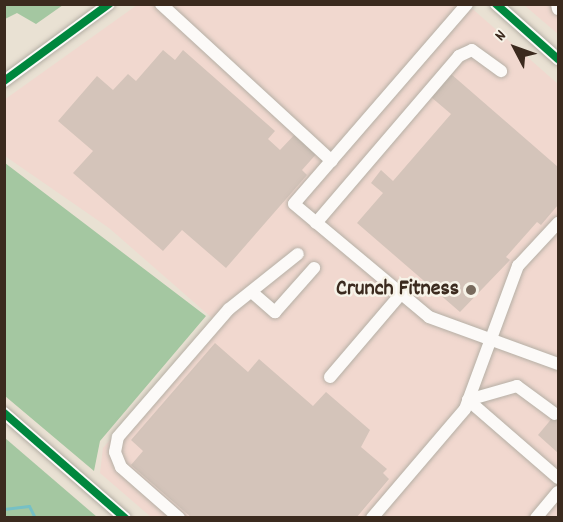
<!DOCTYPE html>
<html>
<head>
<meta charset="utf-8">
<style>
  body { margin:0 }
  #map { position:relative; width:563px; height:522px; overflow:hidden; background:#e9e1d3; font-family:Dekko,sans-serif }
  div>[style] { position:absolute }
  .built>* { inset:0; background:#f1d8cf }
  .forest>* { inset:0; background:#a4c7a1 }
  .stream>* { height:3px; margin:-1.5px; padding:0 1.5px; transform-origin:1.5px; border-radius:1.5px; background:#76c0c5 }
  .building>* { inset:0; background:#d4c4ba }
  .roads { filter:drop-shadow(0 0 2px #b5afa5) drop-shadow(0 0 2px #b5afa5) }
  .minor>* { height:12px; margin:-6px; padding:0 6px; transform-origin:6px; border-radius:6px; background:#fcfaf8 }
  .cycleway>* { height:8px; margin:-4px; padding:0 4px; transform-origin:4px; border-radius:4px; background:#00873e }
  .dots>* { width:16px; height:16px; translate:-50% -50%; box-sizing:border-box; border:3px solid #f7f3e8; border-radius:50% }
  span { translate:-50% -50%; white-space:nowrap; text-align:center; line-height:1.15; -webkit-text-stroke:5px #f7f3e8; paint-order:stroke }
  .poi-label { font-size:22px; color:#3b2a1e; font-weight:700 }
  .right { translate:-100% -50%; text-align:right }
  .frame { position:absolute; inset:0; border:6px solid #3b2a1e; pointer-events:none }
  .north { position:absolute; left:485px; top:18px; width:60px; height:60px; -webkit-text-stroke:4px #f7f3e8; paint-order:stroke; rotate:311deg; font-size:16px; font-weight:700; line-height:24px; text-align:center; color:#3b2a1e }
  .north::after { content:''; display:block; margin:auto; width:21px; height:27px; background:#3b2a1e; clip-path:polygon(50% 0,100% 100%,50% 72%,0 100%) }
</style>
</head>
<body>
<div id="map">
  <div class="built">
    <div style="clip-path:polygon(137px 5px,468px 5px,558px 84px,558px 517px,151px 517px,100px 473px,103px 448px,212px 318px,109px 228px,5px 156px,4px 100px)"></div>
    <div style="clip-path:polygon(524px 5px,558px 5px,558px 34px)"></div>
  </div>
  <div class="forest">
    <div style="clip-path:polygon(5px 4px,63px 4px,63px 5px,36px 24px,17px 13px,5px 19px)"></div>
    <div style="clip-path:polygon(5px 163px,206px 316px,100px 441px,94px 471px,5px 396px)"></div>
    <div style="clip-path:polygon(5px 438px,97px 517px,5px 517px)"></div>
  </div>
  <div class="stream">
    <div style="left:4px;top:509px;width:25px;rotate:-7deg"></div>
    <div style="left:29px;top:506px;width:13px;rotate:63deg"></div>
  </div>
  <div class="building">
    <div style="clip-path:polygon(163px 50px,175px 60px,183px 50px,275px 131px,268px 139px,280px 150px,297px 132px,319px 151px,302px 170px,307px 175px,226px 268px,182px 230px,163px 251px,73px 173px,93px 151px,58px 121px,97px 76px,113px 90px,128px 74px,136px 81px)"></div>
    <div style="clip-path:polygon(451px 74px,558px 167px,558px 205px,541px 225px,537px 222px,506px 257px,510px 260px,460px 312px,357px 223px,383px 193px,371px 183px,381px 170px,393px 181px,451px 114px,431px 97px)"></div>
    <div style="clip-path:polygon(215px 343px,248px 372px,259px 359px,313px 406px,326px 392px,370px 430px,361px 447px,387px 469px,383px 473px,389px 479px,356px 518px,192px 518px,131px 465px,143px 451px,131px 440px)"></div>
    <div style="clip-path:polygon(558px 411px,558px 453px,538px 435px)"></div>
  </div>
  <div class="roads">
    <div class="minor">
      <div style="left:161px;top:4px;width:232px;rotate:42.6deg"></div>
      <div style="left:467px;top:4px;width:264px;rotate:130.9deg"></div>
      <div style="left:294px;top:204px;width:176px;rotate:39.9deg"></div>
      <div style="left:429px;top:317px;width:137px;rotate:20deg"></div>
      <div style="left:496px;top:4px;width:83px;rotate:41.6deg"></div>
      <div style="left:557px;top:4px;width:5px;rotate:79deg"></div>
      <div style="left:4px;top:81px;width:130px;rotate:-36.3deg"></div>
      <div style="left:316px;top:223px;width:220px;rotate:-49.4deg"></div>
      <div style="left:459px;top:56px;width:14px;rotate:-25deg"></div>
      <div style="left:472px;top:50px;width:36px;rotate:36deg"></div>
      <div style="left:254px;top:294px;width:28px;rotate:41deg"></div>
      <div style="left:275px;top:312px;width:59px;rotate:-48.4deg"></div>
      <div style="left:330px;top:377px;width:108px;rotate:-49.5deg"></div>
      <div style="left:468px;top:400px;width:119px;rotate:40.9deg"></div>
      <div style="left:468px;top:400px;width:51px;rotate:-15.9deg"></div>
      <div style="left:517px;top:386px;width:47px;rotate:36.4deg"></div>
      <div style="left:4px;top:413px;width:160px;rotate:41deg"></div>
      <div style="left:179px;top:518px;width:77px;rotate:-138.7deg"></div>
      <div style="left:121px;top:467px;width:16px;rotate:-112deg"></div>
      <div style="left:115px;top:452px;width:15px;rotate:-79deg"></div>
      <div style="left:118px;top:437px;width:169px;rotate:-49.1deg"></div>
      <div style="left:229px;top:309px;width:88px;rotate:-38.6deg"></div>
      <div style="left:372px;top:518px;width:143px;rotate:-49.5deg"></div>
      <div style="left:465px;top:409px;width:153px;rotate:-69.7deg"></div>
      <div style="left:518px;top:266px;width:59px;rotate:-47.1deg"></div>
      <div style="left:536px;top:518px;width:34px;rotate:-50deg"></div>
    </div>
  </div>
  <div class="cycleway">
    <div style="left:496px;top:4px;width:83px;rotate:41.6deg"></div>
    <div style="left:4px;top:81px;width:130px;rotate:-36.3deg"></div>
    <div style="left:4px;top:413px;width:160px;rotate:41deg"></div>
  </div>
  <div class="dots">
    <div style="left:471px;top:290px;background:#786a5d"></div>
  </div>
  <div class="poi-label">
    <span class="right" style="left:459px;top:290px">Crunch Fitness</span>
  </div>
  <div class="frame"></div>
  <div class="north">N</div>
</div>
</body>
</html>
